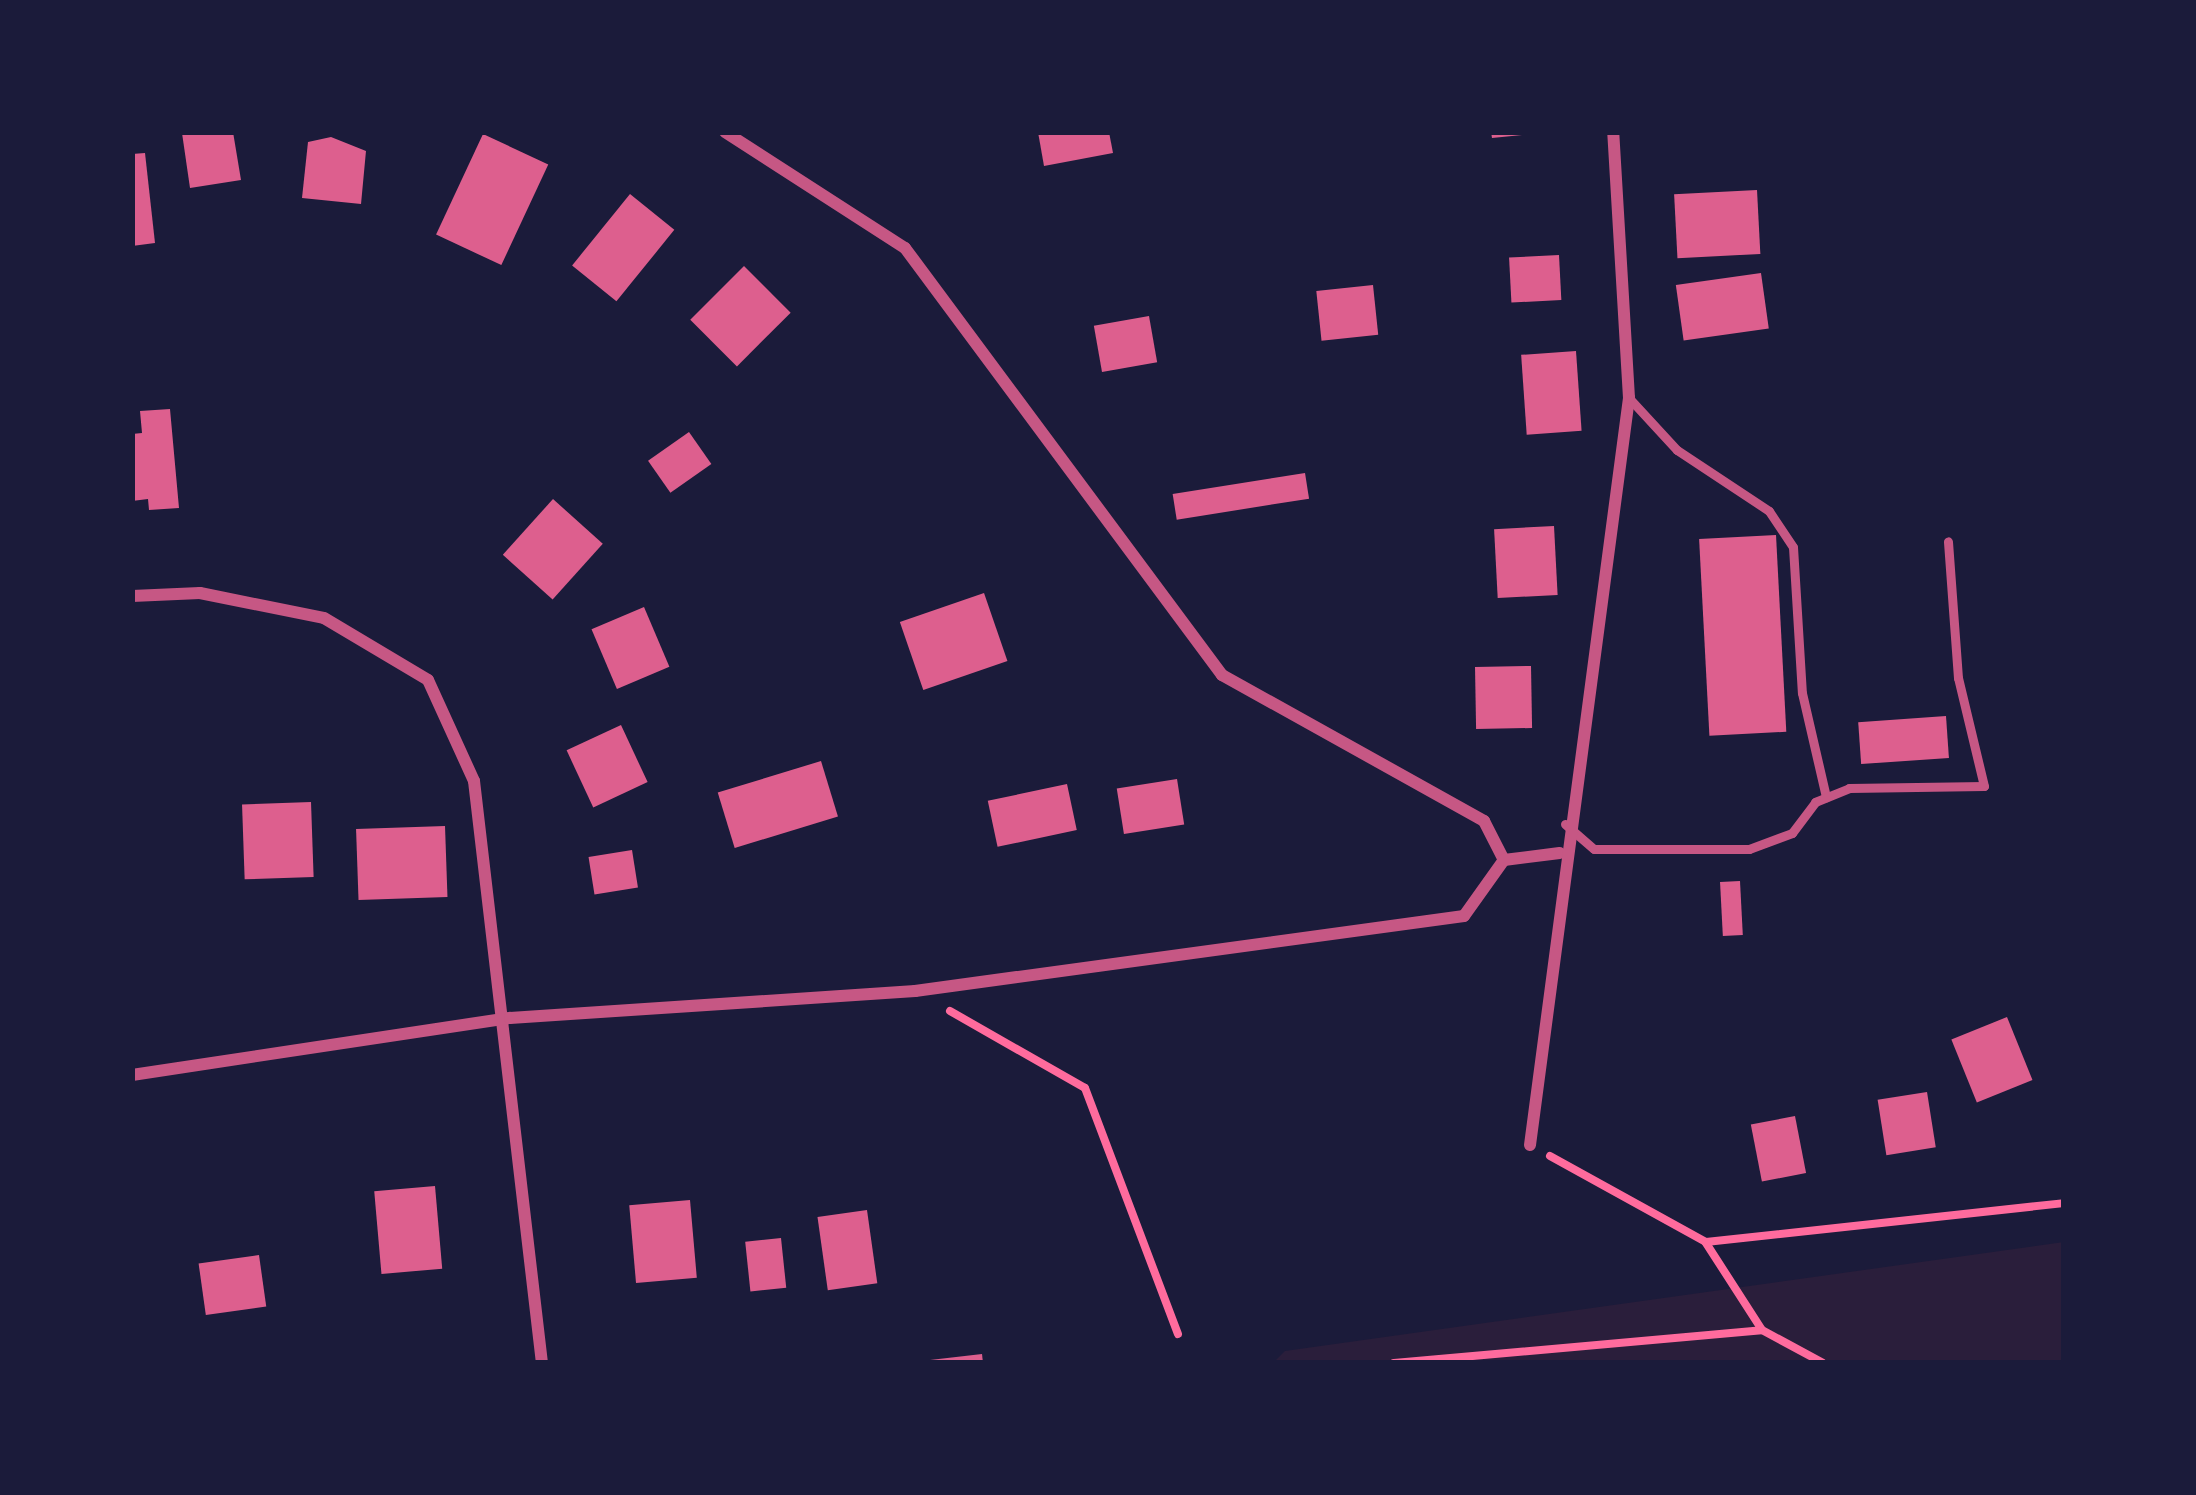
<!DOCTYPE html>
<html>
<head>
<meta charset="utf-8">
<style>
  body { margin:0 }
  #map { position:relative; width:2196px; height:1495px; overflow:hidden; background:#1b1b3a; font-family:"Exo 2",sans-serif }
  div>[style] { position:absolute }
  .green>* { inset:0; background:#2a1e3b }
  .building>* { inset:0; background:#dd5f8e; transform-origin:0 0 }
  .path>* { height:8px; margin:-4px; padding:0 4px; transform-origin:4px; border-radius:4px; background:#ff6b9d }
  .service>* { height:9px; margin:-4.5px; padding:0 4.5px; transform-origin:4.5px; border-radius:4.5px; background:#c65784 }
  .minor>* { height:12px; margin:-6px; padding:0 6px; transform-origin:6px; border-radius:6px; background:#c65784 }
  span { translate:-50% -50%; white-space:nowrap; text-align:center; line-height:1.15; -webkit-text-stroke:9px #1b1b3a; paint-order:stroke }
  .frame { position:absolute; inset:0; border:135px solid #1b1b3a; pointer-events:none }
</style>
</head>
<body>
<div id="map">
  <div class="green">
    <div style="clip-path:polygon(2064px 1242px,2064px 1363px,1273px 1363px,1285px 1351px)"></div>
  </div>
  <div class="building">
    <div style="clip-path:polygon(233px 132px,241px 180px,190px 188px,182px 133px)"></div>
    <div style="clip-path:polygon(1038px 132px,1109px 132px,1113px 153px,1044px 166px)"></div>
    <div style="clip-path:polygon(1491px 132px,1521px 132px,1522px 135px,1492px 138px)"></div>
    <div style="left:483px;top:134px;width:72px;height:111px;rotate:25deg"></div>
    <div style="clip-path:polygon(331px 137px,366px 151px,361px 204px,302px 198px,308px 142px)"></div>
    <div style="clip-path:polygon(145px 153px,155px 243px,132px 246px,132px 154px)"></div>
    <div style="left:1757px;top:190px;width:64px;height:83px;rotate:87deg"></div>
    <div style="left:630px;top:194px;width:57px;height:92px;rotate:39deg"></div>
    <div style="left:1559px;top:255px;width:45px;height:50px;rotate:87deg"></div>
    <div style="left:744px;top:266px;width:66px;height:76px;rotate:45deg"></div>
    <div style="left:1761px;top:273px;width:56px;height:86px;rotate:82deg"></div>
    <div style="left:1373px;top:285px;width:50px;height:57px;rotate:84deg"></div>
    <div style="left:1149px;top:316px;width:47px;height:56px;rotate:80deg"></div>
    <div style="left:1576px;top:351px;width:80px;height:55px;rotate:86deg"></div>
    <div style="clip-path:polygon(170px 409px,179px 508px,149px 510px,148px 499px,132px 501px,132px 434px,142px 433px,140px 411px)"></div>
    <div style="left:689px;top:432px;width:39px;height:50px;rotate:55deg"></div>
    <div style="left:1305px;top:473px;width:26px;height:134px;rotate:81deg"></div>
    <div style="left:553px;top:499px;width:67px;height:75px;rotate:42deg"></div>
    <div style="left:1554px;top:526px;width:69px;height:60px;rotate:87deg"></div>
    <div style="left:1776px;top:535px;width:197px;height:77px;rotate:87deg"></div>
    <div style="left:984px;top:593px;width:72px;height:89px;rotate:71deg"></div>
    <div style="left:644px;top:607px;width:65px;height:57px;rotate:67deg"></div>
    <div style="left:1531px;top:666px;width:62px;height:56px;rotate:89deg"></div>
    <div style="left:1946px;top:716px;width:42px;height:88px;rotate:86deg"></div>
    <div style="left:621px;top:725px;width:63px;height:60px;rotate:65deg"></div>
    <div style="left:821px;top:761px;width:58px;height:108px;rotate:73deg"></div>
    <div style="left:1177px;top:779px;width:46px;height:61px;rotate:81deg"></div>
    <div style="left:1067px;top:784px;width:47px;height:81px;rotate:78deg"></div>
    <div style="left:311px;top:802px;width:75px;height:69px;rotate:88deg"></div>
    <div style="left:445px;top:826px;width:71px;height:89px;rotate:88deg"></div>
    <div style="left:632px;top:850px;width:38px;height:44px;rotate:81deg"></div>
    <div style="left:1740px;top:881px;width:54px;height:20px;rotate:87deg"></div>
    <div style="left:2007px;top:1017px;width:68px;height:60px;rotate:68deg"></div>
    <div style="left:1927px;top:1092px;width:56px;height:50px;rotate:81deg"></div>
    <div style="left:1795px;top:1116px;width:58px;height:45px;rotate:79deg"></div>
    <div style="left:435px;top:1186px;width:83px;height:61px;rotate:85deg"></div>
    <div style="left:690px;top:1200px;width:78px;height:61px;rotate:85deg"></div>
    <div style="left:867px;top:1210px;width:74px;height:50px;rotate:82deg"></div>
    <div style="left:781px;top:1238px;width:50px;height:36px;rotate:84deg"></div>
    <div style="left:259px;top:1255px;width:52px;height:61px;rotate:82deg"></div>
    <div style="clip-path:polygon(982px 1354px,983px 1363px,930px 1363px,930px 1360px)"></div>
  </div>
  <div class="path">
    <div style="left:950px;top:1011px;width:155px;rotate:29.7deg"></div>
    <div style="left:1085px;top:1088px;width:263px;rotate:69.3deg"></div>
    <div style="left:1550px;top:1156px;width:178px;rotate:28.9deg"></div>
    <div style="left:1706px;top:1242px;width:360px;rotate:-6.2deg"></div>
    <div style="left:1706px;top:1243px;width:103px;rotate:57.2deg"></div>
    <div style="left:1762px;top:1330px;width:69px;rotate:28.4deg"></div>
    <div style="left:1394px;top:1363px;width:369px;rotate:-5.1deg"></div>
  </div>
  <div class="service">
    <div style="left:1629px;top:398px;width:71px;rotate:47.3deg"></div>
    <div style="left:1677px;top:450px;width:110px;rotate:33.5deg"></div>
    <div style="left:1769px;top:511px;width:43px;rotate:56.3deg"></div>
    <div style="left:1793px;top:547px;width:146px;rotate:86.5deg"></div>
    <div style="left:1802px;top:693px;width:107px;rotate:77deg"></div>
    <div style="left:1565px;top:824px;width:38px;rotate:41deg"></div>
    <div style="left:1594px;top:849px;width:155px"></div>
    <div style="left:1749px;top:849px;width:46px;rotate:-20.4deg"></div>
    <div style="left:1792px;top:833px;width:39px;rotate:-53deg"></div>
    <div style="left:1815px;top:802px;width:37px;rotate:-22deg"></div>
    <div style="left:1849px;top:788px;width:135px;rotate:-0.8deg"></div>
    <div style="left:1984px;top:786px;width:111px;rotate:-103.5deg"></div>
    <div style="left:1958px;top:678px;width:137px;rotate:-94.2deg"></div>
  </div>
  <div class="minor">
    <div style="left:725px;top:132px;width:214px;rotate:32.8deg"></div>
    <div style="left:905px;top:248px;width:532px;rotate:53.41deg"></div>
    <div style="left:1222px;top:675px;width:300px;rotate:29.1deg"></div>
    <div style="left:1484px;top:821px;width:44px;rotate:62.9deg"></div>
    <div style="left:132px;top:596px;width:68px;rotate:-2.5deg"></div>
    <div style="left:200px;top:593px;width:126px;rotate:11.4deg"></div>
    <div style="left:324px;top:618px;width:121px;rotate:30.8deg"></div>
    <div style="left:428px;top:680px;width:111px;rotate:65.5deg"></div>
    <div style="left:474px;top:781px;width:586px;rotate:83.34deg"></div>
    <div style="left:132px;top:1075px;width:382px;rotate:-8.6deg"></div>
    <div style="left:510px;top:1018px;width:406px;rotate:-3.8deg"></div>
    <div style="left:915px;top:991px;width:554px;rotate:-7.78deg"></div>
    <div style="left:1464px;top:916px;width:69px;rotate:-54.5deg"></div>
    <div style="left:1504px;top:860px;width:56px;rotate:-7.1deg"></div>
    <div style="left:1530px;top:1145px;width:754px;rotate:-82.45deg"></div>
    <div style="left:1629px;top:398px;width:266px;rotate:-93.4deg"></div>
  </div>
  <div class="frame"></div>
</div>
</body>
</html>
